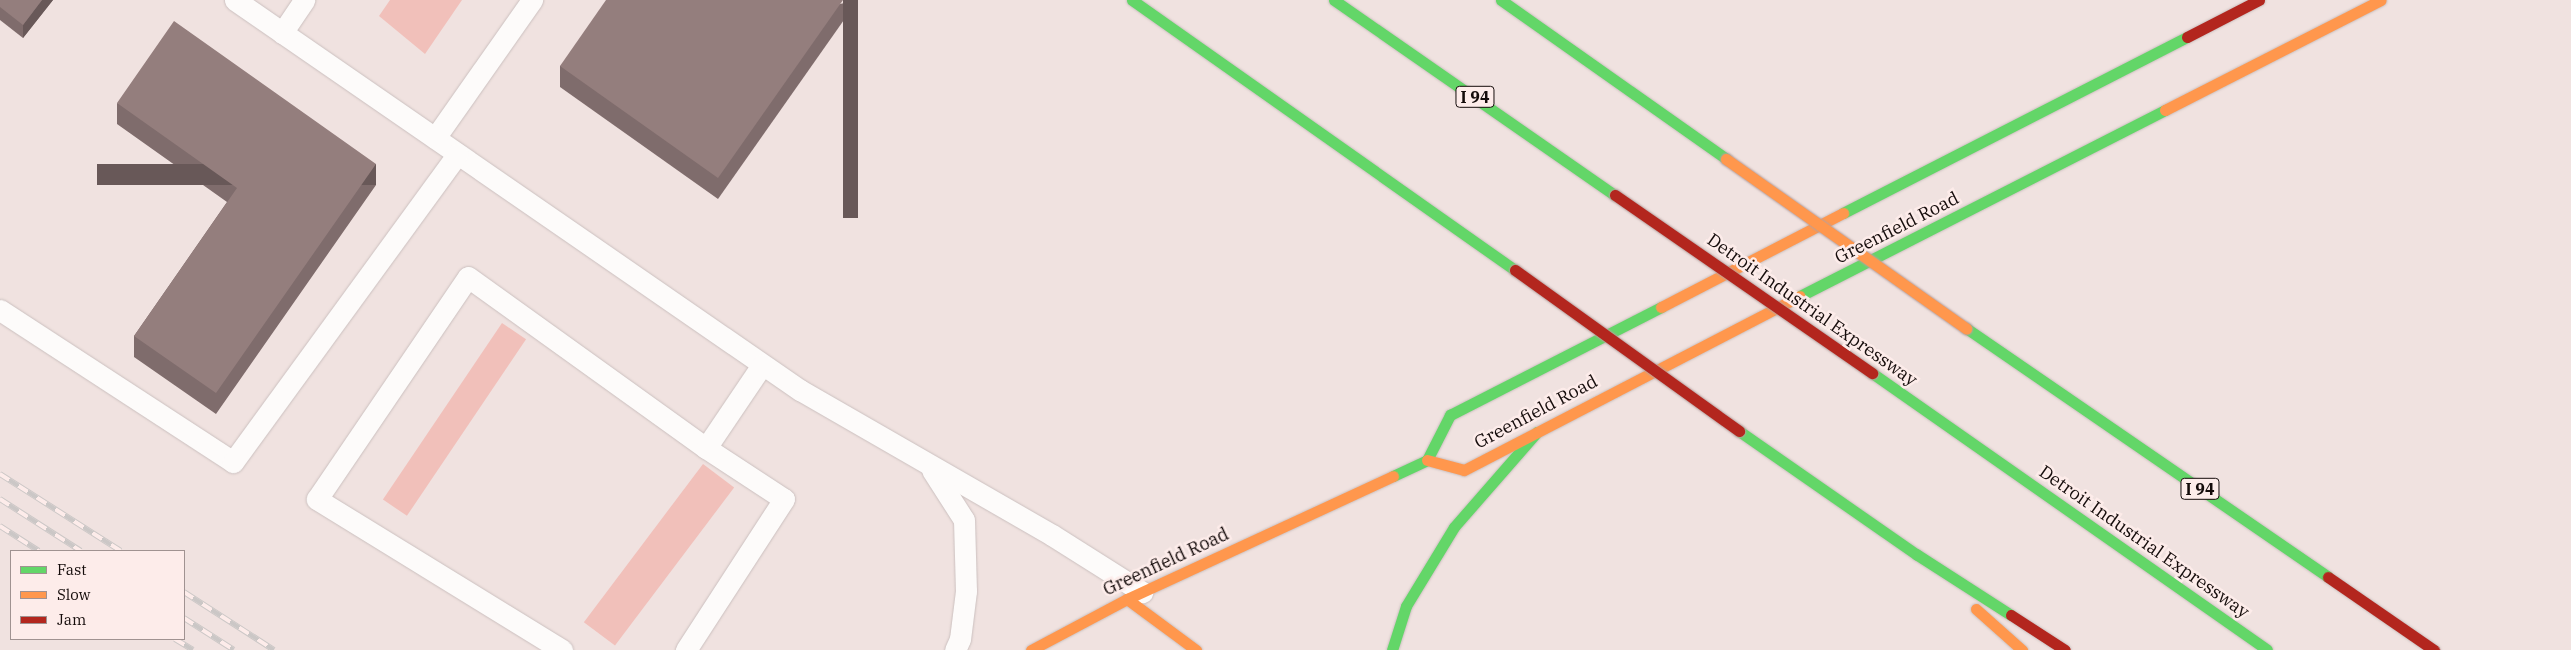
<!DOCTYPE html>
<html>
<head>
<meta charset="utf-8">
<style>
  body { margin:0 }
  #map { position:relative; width:2571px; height:650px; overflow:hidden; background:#f0e2e0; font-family:"IBM Plex Serif",serif }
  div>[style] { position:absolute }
  .green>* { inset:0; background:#f1c0ba; transform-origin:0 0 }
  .roads { filter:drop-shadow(0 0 1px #cbc0bf) drop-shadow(0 0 1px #cbc0bf) }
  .lane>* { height:21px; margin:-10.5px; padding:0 10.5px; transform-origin:10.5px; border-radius:10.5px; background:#fdfbfa }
  .fast>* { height:11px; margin:-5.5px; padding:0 5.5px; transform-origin:5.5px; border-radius:5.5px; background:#63d668 }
  .slow>* { height:11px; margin:-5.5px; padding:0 5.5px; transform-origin:5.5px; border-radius:5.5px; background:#ff974d }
  .jam>* { height:11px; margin:-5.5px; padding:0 5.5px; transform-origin:5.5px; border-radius:5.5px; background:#b3261e }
  .rail>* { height:5.5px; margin-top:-2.75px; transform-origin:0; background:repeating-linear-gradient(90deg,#fdecea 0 11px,#cbc7c6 0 22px); box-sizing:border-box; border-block:1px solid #cbc7c6 }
  .bridges { filter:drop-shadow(0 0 1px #b6a09e) drop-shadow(0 0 1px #b6a09e) }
  .slow-bridge>* { height:11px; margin:-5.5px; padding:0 5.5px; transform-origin:5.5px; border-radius:5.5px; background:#ff974d }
  .jam-bridge>* { height:11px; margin:-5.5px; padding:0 5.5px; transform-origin:5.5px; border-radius:5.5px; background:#b3261e }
  .wall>* { inset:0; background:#7f6c6c }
  .shaded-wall>* { inset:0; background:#685858; transform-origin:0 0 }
  .building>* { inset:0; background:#947e7d }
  span { translate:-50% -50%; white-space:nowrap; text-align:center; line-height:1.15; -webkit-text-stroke:5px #fdecea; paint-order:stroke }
  .shield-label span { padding:1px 4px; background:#fdecea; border:1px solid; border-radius:4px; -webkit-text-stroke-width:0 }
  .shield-label { font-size:16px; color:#150c0b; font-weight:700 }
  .street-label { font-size:18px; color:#150c0b }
  .legend { position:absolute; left:10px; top:550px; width:175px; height:90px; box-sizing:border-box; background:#fdecea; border:1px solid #a09291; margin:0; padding:6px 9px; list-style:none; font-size:15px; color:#150c0b }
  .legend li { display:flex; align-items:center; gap:10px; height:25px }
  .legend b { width:25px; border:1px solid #a09291 }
</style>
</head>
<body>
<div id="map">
  <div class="green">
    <div style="clip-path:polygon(390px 0,462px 0,425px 54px,379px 16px)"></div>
    <div style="left:502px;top:323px;width:29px;height:213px;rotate:34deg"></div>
    <div style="left:703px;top:464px;width:39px;height:198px;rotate:37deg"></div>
  </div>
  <div class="roads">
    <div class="lane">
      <div style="left:235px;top:0;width:687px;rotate:34.62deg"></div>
      <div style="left:800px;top:390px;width:291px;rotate:29.9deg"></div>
      <div style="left:1052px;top:535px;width:107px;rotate:32.3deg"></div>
      <div style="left:282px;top:33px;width:40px;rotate:-56deg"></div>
      <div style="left:435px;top:138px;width:169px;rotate:-54.9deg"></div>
      <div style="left:0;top:310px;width:278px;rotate:33.1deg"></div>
      <div style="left:233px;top:462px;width:381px;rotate:-53.9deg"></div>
      <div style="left:706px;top:448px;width:100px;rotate:-56deg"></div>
      <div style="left:932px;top:470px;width:59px;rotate:57.4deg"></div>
      <div style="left:964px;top:520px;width:71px;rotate:88.4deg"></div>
      <div style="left:966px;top:591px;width:48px;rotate:97.1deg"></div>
      <div style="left:960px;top:639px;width:12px;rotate:114deg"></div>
      <div style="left:562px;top:650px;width:288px;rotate:-148.4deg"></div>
      <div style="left:317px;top:499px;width:268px;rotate:-55.8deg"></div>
      <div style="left:468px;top:277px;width:293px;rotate:35.7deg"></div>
      <div style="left:706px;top:448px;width:93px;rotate:33.2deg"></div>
      <div style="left:784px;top:499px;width:180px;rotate:123deg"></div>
    </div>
    <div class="fast">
      <div style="left:1132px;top:0;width:469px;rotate:35.2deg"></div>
      <div style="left:1334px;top:0;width:342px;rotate:34.8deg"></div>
      <div style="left:1501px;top:0;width:276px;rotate:35.2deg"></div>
      <div style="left:1843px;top:213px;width:386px;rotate:-27.1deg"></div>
      <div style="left:1800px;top:296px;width:410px;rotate:-27deg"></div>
      <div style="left:1966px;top:328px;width:439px;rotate:34.5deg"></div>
      <div style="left:1872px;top:373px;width:482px;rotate:35deg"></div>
      <div style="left:1739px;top:431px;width:216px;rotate:34.8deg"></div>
      <div style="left:1916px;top:554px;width:113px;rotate:32.7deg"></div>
      <div style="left:1393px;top:476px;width:38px;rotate:-25deg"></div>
      <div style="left:1427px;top:460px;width:51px;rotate:-62.9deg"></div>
      <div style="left:1450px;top:415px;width:237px;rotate:-27.1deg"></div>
      <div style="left:1392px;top:650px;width:46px;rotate:-72.3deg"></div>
      <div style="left:1406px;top:606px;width:92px;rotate:-58.7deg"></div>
      <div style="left:1454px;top:527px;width:126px;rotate:-48.9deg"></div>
    </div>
    <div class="slow">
      <div style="left:2165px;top:110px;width:242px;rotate:-27deg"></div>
      <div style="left:1661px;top:307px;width:205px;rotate:-27.3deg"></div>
      <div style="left:1427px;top:460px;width:38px;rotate:15deg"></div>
      <div style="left:1464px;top:470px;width:378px;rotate:-27.4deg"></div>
      <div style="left:1127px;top:599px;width:86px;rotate:36.5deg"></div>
      <div style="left:1976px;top:609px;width:62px;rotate:41.7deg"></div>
      <div style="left:1031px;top:650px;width:109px;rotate:-28deg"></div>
      <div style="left:1127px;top:599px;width:293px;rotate:-24.8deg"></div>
    </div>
    <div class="jam">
      <div style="left:2187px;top:37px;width:81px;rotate:-27.2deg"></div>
      <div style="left:2328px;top:577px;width:129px;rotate:34.6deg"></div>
      <div style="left:2011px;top:615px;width:64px;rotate:32.9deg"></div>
    </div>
  </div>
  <div class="rail">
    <div style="left:0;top:474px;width:143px;rotate:32.5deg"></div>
    <div style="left:0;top:499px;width:96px;rotate:32.7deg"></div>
    <div style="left:0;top:526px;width:46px;rotate:32.7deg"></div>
    <div style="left:184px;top:592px;width:107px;rotate:32.8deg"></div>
    <div style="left:184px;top:618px;width:59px;rotate:32.6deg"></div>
    <div style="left:175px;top:639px;width:21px;rotate:31deg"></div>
  </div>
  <div class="bridges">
    <div class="slow-bridge">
      <div style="left:1726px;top:159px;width:294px;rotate:35.2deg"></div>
    </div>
    <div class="jam-bridge">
      <div style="left:1615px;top:195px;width:313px;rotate:34.7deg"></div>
      <div style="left:1515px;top:270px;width:276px;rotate:35.7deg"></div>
    </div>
  </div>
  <div class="wall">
    <div style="clip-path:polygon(0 0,53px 0,23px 38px,0 20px)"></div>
    <div style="clip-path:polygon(858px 0,718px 199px,560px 87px,560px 66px)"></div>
    <div style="clip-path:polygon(117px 103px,376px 185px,216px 414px,134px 357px,134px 336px,227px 202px,117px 124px)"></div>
  </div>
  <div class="shaded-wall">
    <div style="clip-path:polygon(42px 0,53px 0,23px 38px,23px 25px)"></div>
    <div style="left:843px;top:0;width:15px;height:218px"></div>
    <div style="left:376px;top:164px;width:21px;height:279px;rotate:90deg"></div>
  </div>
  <div class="building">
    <div style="clip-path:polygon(0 0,42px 0,23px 25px,0 7px)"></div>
    <div style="clip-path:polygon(606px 0,843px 0,718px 178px,560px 66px)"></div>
    <div style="clip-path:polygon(174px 21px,376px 164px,216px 393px,134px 336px,237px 188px,117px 103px)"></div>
  </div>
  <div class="shield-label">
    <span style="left:1475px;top:97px">I 94</span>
    <span style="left:2200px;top:489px">I 94</span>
  </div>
  <div class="street-label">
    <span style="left:1897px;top:228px;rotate:-27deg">Greenfield Road</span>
    <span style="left:1812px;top:310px;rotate:35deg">Detroit Industrial Expressway</span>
    <span style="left:1536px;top:412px;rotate:-28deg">Greenfield Road</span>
    <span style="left:2144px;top:542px;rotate:35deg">Detroit Industrial Expressway</span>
    <span style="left:1166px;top:562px;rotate:-25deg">Greenfield Road</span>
  </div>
  <ul class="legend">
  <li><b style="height:6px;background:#63d668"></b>Fast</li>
  <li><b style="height:6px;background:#ff974d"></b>Slow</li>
  <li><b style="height:6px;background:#b3261e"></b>Jam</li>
  </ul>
</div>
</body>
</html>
